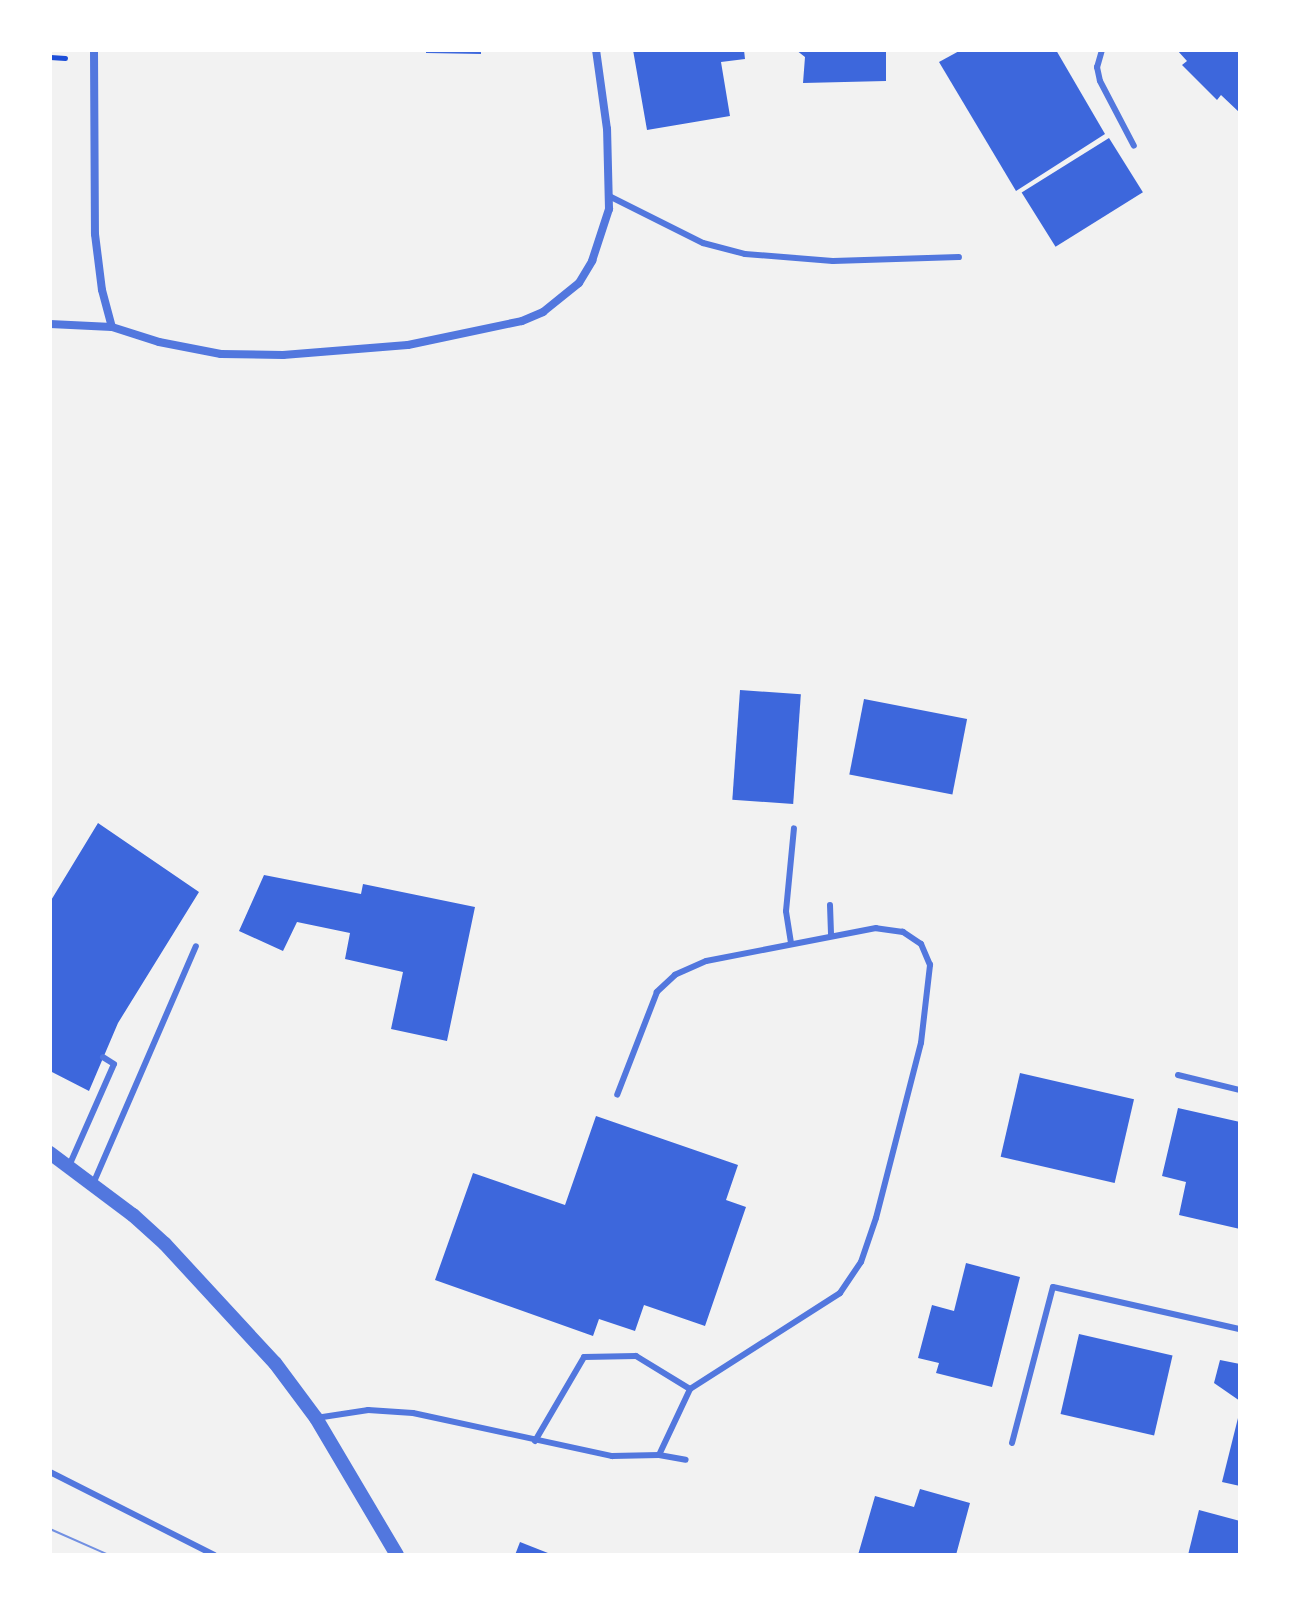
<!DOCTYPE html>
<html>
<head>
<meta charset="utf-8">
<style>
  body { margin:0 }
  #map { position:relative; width:1290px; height:1605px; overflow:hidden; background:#f2f2f2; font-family:Quicksand,sans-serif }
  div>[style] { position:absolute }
  .building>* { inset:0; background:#3d67dc; transform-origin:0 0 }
  .path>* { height:5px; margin:-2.5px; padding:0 2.5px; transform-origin:2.5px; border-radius:2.5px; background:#1d4ed8 }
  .service>* { height:6px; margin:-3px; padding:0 3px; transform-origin:3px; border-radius:3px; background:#5277de }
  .minor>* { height:8px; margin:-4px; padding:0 4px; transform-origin:4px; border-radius:4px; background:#5277de }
  .tertiary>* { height:14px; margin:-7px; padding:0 7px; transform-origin:7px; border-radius:7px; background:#5277de }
  .tram>* { height:2px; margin:-1px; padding:0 1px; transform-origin:1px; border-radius:1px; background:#7290e2 }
  span { translate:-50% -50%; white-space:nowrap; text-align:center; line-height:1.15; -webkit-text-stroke:6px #fff; paint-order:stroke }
  .frame { position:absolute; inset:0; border:52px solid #fff; pointer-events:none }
</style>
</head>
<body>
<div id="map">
  <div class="building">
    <div style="clip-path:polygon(426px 50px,481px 50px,481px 54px,426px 53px)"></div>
    <div style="clip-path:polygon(633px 50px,744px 50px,745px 59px,721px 62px,730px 116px,647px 130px)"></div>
    <div style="clip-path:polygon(796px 50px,886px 50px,886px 81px,803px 83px,805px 57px)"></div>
    <div style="clip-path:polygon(961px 50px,1056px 50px,1105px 134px,1016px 191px,939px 62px)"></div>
    <div style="clip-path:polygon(1177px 50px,1240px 50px,1240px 113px,1221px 95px,1217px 100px,1182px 65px,1187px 61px)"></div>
    <div style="left:1109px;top:138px;width:64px;height:103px;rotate:58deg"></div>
    <div style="left:740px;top:690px;width:61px;height:110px;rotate:4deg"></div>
    <div style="left:864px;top:699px;width:105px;height:77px;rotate:11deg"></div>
    <div style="clip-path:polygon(98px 823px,199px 892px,118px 1023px,89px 1091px,50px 1071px,50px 902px)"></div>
    <div style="clip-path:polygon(264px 875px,361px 894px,363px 884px,475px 907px,447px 1041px,391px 1029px,403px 972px,345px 959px,350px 933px,297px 922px,283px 951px,239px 931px)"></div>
    <div style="left:1020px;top:1073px;width:117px;height:86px;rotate:13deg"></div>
    <div style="clip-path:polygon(1178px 1108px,1240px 1122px,1240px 1229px,1179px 1215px,1186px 1182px,1162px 1176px)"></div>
    <div style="clip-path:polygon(596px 1116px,738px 1165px,726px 1200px,746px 1207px,705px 1326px,644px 1305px,635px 1331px,599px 1319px,593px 1336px,435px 1280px,473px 1173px,565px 1205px)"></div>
    <div style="clip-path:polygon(966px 1263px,1020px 1277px,992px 1387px,936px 1373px,939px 1363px,918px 1358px,932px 1305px,954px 1311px)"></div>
    <div style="left:1079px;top:1334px;width:96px;height:82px;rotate:13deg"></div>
    <div style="clip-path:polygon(1220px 1360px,1240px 1364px,1240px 1401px,1214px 1383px)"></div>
    <div style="clip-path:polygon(1239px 1414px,1240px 1414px,1240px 1486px,1222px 1482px)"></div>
    <div style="clip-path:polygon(920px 1489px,970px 1503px,956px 1555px,858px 1555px,875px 1496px,914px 1507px)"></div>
    <div style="clip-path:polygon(1199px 1510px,1240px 1521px,1240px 1555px,1188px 1555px)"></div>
    <div style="clip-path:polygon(520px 1542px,553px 1555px,515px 1555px)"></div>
  </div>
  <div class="path">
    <div style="left:50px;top:57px;width:15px;rotate:4deg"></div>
  </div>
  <div class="service">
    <div style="left:1102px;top:50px;width:18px;rotate:106deg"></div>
    <div style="left:1097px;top:67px;width:14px;rotate:78deg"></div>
    <div style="left:1100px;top:81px;width:73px;rotate:62.4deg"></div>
    <div style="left:609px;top:196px;width:105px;rotate:26.6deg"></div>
    <div style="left:703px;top:243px;width:43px;rotate:14.7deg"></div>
    <div style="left:745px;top:254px;width:88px;rotate:4.5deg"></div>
    <div style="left:833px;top:261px;width:126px;rotate:-1.8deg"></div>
    <div style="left:830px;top:905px;width:31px;rotate:88deg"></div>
    <div style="left:791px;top:943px;width:32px;rotate:-99deg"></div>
    <div style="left:786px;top:911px;width:83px;rotate:-84.5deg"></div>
    <div style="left:1178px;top:1075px;width:64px;rotate:13.6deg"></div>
    <div style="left:69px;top:1166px;width:111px;rotate:-66.2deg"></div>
    <div style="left:114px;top:1064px;width:13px;rotate:-148deg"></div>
    <div style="left:93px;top:1184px;width:259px;rotate:-66.6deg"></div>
    <div style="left:316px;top:1418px;width:53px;rotate:-8.7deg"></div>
    <div style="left:368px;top:1410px;width:45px;rotate:3.8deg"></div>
    <div style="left:413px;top:1413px;width:204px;rotate:12.2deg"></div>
    <div style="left:612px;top:1456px;width:47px;rotate:-1.2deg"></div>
    <div style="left:659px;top:1455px;width:73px;rotate:-64.8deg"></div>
    <div style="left:690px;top:1389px;width:178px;rotate:-32.6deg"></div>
    <div style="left:840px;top:1293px;width:37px;rotate:-56deg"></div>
    <div style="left:861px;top:1262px;width:46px;rotate:-71.2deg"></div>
    <div style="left:876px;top:1218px;width:181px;rotate:-75.6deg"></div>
    <div style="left:921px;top:1043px;width:79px;rotate:-83.4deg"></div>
    <div style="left:930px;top:965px;width:23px;rotate:-113deg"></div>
    <div style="left:921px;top:944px;width:22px;rotate:-146deg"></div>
    <div style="left:903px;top:932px;width:27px;rotate:-172deg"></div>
    <div style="left:876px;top:928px;width:173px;rotate:169deg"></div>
    <div style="left:706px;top:961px;width:34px;rotate:156deg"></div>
    <div style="left:675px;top:975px;width:25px;rotate:137deg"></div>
    <div style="left:657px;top:992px;width:110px;rotate:111.2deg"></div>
    <div style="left:535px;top:1441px;width:97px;rotate:-59.7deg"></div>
    <div style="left:584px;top:1357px;width:52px;rotate:-1.1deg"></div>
    <div style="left:636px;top:1356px;width:63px;rotate:31.4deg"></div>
    <div style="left:1012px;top:1443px;width:161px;rotate:-75.3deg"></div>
    <div style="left:1053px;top:1287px;width:192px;rotate:12.7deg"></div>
    <div style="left:659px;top:1455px;width:27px;rotate:10deg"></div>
    <div style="left:50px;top:1472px;width:184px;rotate:26.8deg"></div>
  </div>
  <div class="minor">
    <div style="left:94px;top:50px;width:184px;rotate:89.7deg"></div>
    <div style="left:95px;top:234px;width:56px;rotate:82.9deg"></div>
    <div style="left:102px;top:290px;width:38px;rotate:75deg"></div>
    <div style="left:50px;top:324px;width:62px;rotate:2.8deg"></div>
    <div style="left:112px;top:327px;width:49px;rotate:17.7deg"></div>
    <div style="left:159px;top:342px;width:63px;rotate:11deg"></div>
    <div style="left:221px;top:354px;width:62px;rotate:0.9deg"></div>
    <div style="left:283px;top:355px;width:125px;rotate:-4.6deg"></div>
    <div style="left:408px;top:345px;width:116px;rotate:-11.9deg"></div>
    <div style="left:522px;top:321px;width:23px;rotate:-23deg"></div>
    <div style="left:543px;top:312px;width:46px;rotate:-38.9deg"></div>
    <div style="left:579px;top:283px;width:26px;rotate:-59deg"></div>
    <div style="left:592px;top:261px;width:55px;rotate:-71.9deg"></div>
    <div style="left:609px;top:209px;width:80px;rotate:-91.4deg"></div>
    <div style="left:607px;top:129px;width:80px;rotate:-97.9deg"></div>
  </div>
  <div class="tertiary">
    <div style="left:50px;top:1153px;width:104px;rotate:36.8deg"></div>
    <div style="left:133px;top:1215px;width:43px;rotate:42.2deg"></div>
    <div style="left:165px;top:1244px;width:162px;rotate:47.3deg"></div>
    <div style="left:275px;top:1363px;width:69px;rotate:53.3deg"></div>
    <div style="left:316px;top:1418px;width:159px;rotate:59.4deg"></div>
  </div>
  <div class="tram">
    <div style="left:50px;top:1529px;width:64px;rotate:23.8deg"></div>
  </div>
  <div class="frame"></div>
</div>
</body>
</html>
